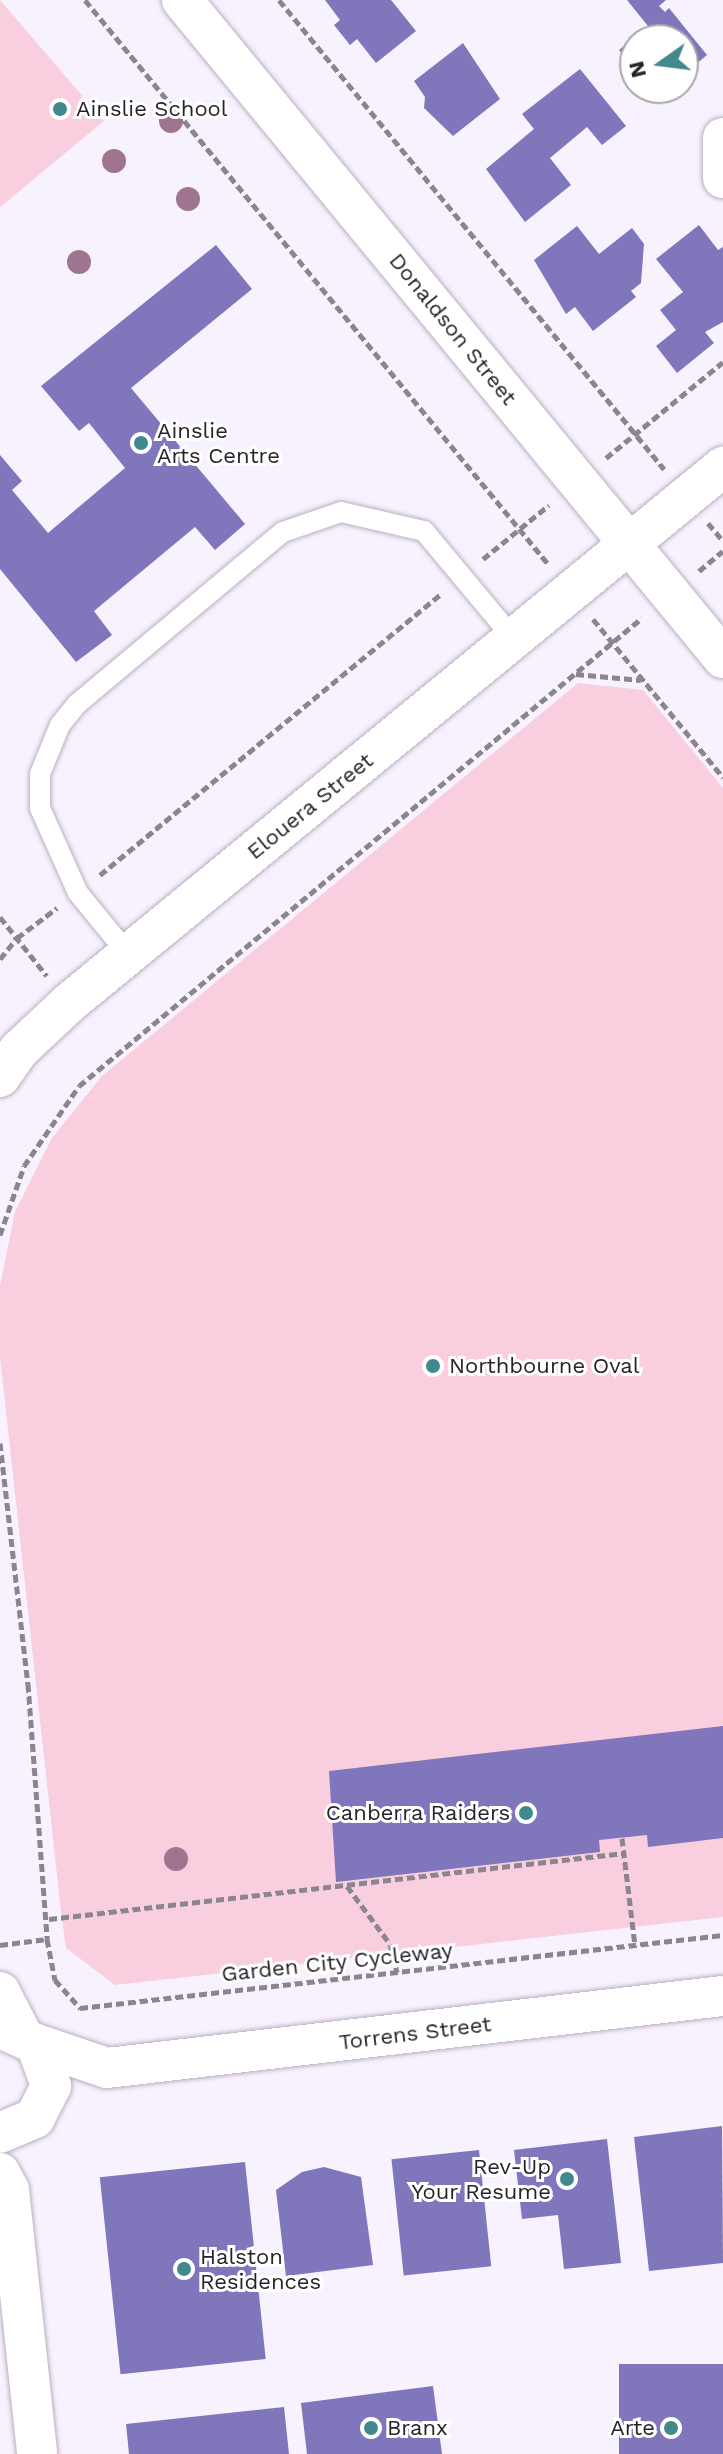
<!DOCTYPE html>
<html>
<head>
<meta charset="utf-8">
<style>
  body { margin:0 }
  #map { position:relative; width:723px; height:2454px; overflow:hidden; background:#f8f1fe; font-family:"Work Sans",sans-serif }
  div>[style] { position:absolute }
  .green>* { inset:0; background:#f9cede }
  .building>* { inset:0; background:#7f76bb; transform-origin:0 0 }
  .path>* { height:5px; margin-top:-2.5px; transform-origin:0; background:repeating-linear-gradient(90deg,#8b858f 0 8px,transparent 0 12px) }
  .roads { filter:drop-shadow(0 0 2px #baafc2) drop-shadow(0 0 2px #baafc2) }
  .lane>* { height:20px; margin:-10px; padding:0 10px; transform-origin:10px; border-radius:10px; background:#fff }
  .street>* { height:40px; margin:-20px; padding:0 20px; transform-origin:20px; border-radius:20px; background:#fff }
  .trees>* { width:24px; height:24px; margin:-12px; border-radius:50%; background:#9e748e }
  .dots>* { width:22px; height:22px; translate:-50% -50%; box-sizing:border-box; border:4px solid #fff; border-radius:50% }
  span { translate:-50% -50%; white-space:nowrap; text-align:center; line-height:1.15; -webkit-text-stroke:6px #fff; paint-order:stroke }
  .poi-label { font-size:22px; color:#262229 }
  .left { translate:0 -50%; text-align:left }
  .right { translate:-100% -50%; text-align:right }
  .street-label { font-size:22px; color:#262229 }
  .north { position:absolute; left:619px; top:24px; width:80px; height:80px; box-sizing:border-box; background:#fff; border:2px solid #a8a7a9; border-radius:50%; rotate:256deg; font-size:22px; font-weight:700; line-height:32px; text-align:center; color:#262229 }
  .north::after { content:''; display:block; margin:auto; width:28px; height:36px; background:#41898e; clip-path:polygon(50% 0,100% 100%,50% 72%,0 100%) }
</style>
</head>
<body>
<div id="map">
  <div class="green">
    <div style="clip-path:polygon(0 0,104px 121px,0 207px)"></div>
    <div style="clip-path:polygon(578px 683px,643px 690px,723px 788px,723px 1917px,115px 1985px,66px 1948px,61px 1911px,0 1357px,0 1286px,15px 1212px,52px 1138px,102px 1076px)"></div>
  </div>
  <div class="building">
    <div style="clip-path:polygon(325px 0,391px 0,416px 31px,376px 63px,357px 39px,350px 45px,334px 25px,340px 20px)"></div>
    <div style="clip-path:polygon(627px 0,666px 0,659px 6px,665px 12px,669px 8px,707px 55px,683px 75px,683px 40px,635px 40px,635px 70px,619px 50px,648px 26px)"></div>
    <div style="clip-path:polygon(463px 43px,500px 99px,453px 136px,424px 108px,425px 97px,414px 81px)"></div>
    <div style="clip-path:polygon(580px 69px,626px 126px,602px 145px,587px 127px,550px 158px,571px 185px,525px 222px,486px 169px,534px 129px,522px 114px)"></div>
    <div style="clip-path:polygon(699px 225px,718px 250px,723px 247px,723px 322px,705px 332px,714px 343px,677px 373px,656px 346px,676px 330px,660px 310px,683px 292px,656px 259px)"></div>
    <div style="clip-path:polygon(577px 226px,599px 254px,632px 228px,644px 244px,641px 283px,631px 291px,636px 297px,593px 331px,575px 307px,566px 314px,534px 260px)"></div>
    <div style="clip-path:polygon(216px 245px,252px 289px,131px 388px,245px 524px,215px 550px,195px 527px,94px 611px,112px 635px,76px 662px,0 569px,0 455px,22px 481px,12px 490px,48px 533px,125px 468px,89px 423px,79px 431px,41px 386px)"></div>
    <div style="clip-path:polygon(723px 1726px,723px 1838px,648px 1847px,647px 1835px,599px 1840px,600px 1852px,336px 1882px,329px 1771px)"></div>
    <div style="clip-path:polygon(722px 2126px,723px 2263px,649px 2271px,634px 2137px)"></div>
    <div style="clip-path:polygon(607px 2139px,621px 2263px,564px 2269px,558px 2215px,522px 2219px,514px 2150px)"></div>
    <div style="left:479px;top:2150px;width:117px;height:88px;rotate:84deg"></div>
    <div style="left:245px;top:2162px;width:198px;height:146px;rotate:84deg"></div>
    <div style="clip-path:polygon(324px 2167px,361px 2177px,373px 2265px,286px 2276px,276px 2190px,302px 2172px)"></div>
    <div style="left:723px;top:2364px;width:90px;height:104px;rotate:90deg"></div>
    <div style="clip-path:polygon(433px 2386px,442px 2454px,307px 2454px,301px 2403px)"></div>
    <div style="clip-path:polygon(284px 2407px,289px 2454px,129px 2454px,126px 2424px)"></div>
  </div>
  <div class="path">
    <div style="left:85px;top:0;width:731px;rotate:50.61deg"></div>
    <div style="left:279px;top:0;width:607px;rotate:50.62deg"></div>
    <div style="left:606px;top:458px;width:151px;rotate:-39.4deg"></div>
    <div style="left:708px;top:523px;width:23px;rotate:50deg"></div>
    <div style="left:483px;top:559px;width:85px;rotate:-39.3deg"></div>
    <div style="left:699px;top:571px;width:31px;rotate:-40deg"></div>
    <div style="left:593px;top:619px;width:205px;rotate:50.6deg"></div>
    <div style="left:576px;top:674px;width:65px;rotate:5.3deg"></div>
    <div style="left:100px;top:875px;width:442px;rotate:-39.5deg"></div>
    <div style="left:0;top:917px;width:75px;rotate:51.5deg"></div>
    <div style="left:0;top:959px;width:27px;rotate:-51deg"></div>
    <div style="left:17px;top:938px;width:50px;rotate:-36.9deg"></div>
    <div style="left:0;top:1235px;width:73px;rotate:-70.8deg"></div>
    <div style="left:24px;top:1166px;width:97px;rotate:-55.5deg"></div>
    <div style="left:79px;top:1086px;width:732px;rotate:-39.74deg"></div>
    <div style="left:0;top:1443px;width:243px;rotate:83.4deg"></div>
    <div style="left:28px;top:1684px;width:256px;rotate:85.7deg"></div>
    <div style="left:47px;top:1939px;width:42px;rotate:79deg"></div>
    <div style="left:55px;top:1980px;width:38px;rotate:48deg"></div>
    <div style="left:80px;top:2008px;width:647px;rotate:-6.48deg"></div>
    <div style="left:622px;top:1838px;width:108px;rotate:83.1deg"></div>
    <div style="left:347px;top:1886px;width:72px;rotate:53.4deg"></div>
    <div style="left:390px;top:1944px;width:29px;rotate:76deg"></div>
    <div style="left:49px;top:1919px;width:579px;rotate:-6.55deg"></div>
    <div style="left:0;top:1945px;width:47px;rotate:-7.3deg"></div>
  </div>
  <div class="roads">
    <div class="lane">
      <div style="left:128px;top:954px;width:79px;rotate:-129.3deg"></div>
      <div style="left:78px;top:893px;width:93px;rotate:-114.1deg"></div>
      <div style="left:40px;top:808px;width:34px;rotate:-90deg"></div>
      <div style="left:40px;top:774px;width:53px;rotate:-67.8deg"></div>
      <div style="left:60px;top:725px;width:27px;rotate:-51deg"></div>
      <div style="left:77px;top:704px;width:268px;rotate:-39.9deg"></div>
      <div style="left:283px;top:532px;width:61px;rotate:-19deg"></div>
      <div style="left:341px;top:512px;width:85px;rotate:12.9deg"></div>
      <div style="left:424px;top:531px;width:141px;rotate:50.2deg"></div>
    </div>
    <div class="street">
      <div style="left:182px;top:0;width:852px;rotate:50.57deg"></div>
      <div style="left:723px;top:138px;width:40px;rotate:90deg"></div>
      <div style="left:0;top:1077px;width:33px;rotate:-55deg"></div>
      <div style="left:19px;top:1050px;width:69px;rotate:-43.2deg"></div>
      <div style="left:69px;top:1003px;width:846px;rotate:-39.34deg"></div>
      <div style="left:0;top:1992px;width:46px;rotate:62.9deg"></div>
      <div style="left:0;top:2028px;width:39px;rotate:24deg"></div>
      <div style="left:36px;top:2044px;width:45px;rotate:70.3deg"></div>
      <div style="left:51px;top:2086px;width:36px;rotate:117deg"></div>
      <div style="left:35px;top:2118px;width:38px;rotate:157deg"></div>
      <div style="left:36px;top:2044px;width:75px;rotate:18.7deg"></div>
      <div style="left:107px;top:2068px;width:620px;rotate:-6.67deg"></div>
      <div style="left:0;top:2173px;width:19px;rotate:62deg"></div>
      <div style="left:9px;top:2190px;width:265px;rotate:83.9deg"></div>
    </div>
  </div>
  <div class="trees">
    <div style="left:171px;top:121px"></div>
    <div style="left:114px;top:161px"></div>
    <div style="left:188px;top:199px"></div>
    <div style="left:79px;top:262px"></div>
    <div style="left:176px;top:1859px"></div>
  </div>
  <div class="dots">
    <div style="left:60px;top:109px;background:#41898e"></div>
    <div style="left:141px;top:443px;background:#41898e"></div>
    <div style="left:433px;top:1366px;background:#41898e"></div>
    <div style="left:526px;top:1813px;background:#41898e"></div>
    <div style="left:567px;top:2179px;background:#41898e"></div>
    <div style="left:184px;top:2269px;background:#41898e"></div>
    <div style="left:371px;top:2428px;background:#41898e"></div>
    <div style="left:671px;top:2428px;background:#41898e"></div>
  </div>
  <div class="poi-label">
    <span class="left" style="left:76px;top:109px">Ainslie School</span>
    <span class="left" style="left:157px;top:443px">Ainslie<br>Arts Centre</span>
    <span class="left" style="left:449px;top:1366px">Northbourne Oval</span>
    <span class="right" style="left:510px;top:1813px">Canberra Raiders</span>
    <span class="right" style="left:551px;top:2179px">Rev-Up<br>Your Resume</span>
    <span class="left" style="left:200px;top:2269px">Halston<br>Residences</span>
    <span class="left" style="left:387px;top:2428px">Branx</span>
    <span class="right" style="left:655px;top:2428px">Arte</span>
  </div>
  <div class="street-label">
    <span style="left:453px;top:329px;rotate:51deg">Donaldson Street</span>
    <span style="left:310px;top:806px;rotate:-39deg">Elouera Street</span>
    <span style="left:337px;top:1962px;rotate:-6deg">Garden City Cycleway</span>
    <span style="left:415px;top:2033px;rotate:-7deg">Torrens Street</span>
  </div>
  <div class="north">N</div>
</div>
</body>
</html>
